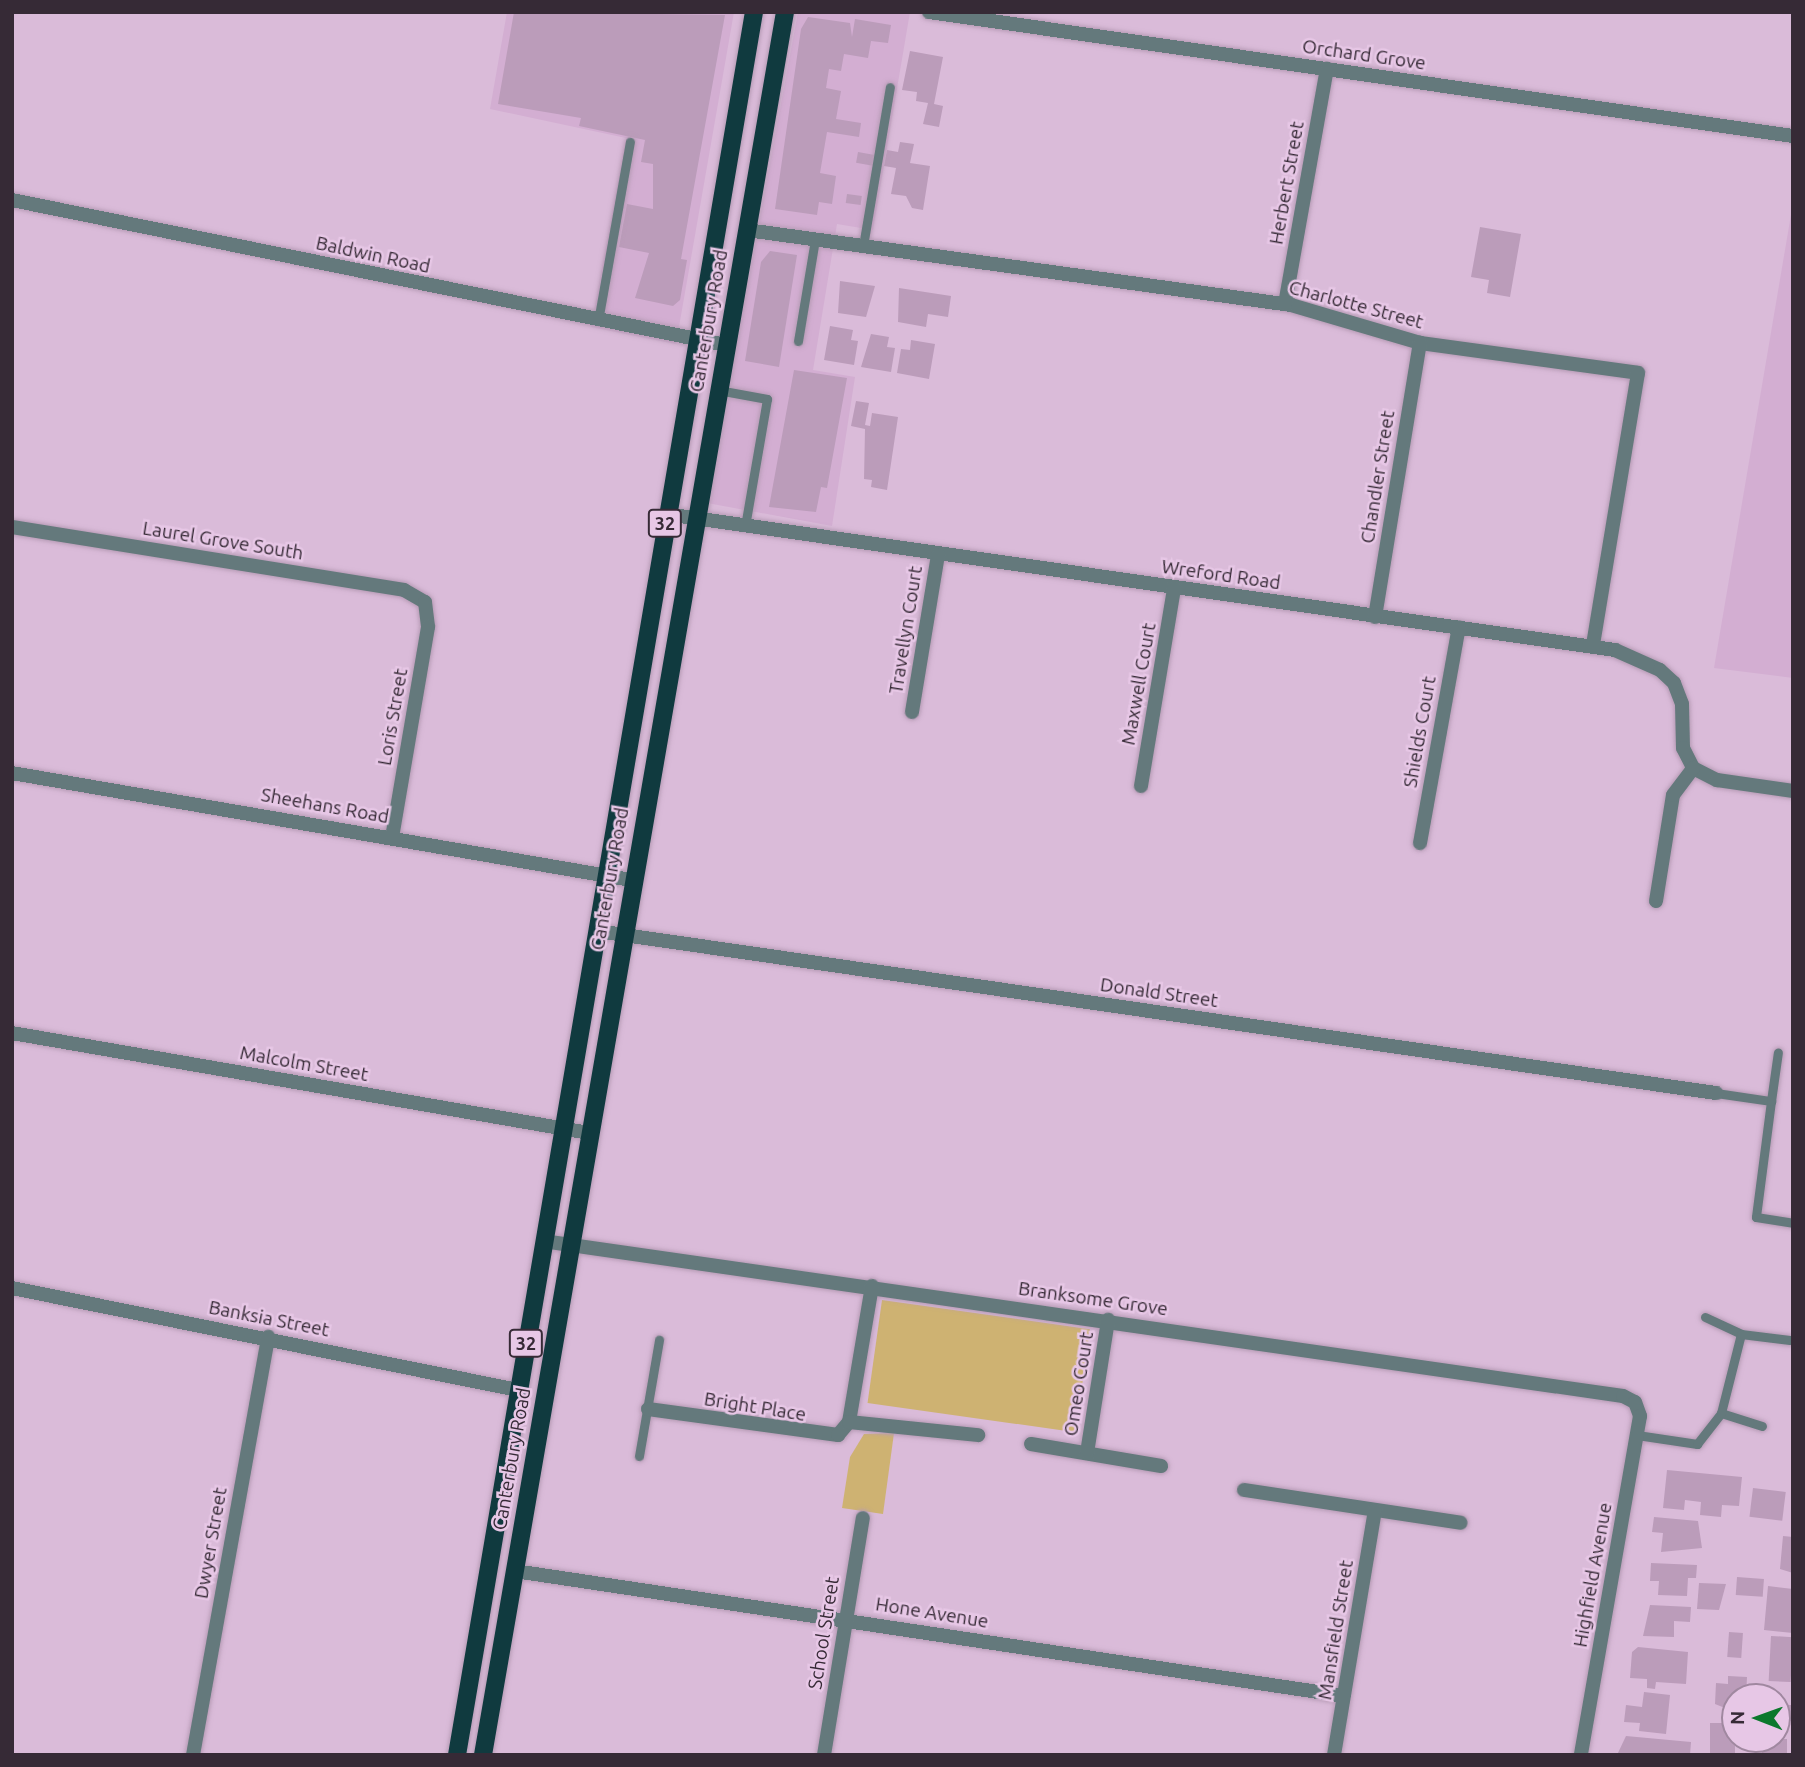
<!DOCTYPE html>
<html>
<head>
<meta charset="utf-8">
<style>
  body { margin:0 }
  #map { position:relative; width:1805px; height:1767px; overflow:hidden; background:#dabbd9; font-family:Ubuntu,sans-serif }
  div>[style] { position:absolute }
  .built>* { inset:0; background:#d3aed2 }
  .green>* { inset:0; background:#ceb272; transform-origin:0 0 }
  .building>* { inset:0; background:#bb9cba; transform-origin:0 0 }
  .roads { filter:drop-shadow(0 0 2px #b69bb5) drop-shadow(0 0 2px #b69bb5) }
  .service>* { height:9px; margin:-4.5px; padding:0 4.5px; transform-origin:4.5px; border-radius:4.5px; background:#64797c }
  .minor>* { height:14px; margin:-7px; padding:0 7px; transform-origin:7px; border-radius:7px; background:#64797c }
  .primary>* { height:18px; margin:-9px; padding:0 9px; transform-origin:9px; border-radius:9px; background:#103a3f }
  span { translate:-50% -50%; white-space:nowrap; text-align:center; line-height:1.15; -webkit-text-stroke:5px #e7c7e6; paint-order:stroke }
  .shield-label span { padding:2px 5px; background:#e7c7e6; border:2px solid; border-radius:5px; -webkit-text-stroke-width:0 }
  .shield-label { font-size:18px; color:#362a36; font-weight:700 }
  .street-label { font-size:19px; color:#362a36 }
  .frame { position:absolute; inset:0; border:14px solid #362a36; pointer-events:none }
  .north { position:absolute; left:1721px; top:1683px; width:70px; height:70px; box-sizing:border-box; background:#e7c7e6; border:2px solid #a088a0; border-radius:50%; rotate:271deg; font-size:19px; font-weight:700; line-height:28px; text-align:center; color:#362a36 }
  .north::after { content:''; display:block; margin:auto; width:24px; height:32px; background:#0b782c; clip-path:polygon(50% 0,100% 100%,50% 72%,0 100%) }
</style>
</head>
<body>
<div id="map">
  <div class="built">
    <div style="clip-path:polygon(507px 12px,734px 12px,676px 344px,591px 327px,626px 138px,490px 109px)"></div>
    <div style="clip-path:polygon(798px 12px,910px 12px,873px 230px,837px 224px,813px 370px,855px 377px,832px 526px,707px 503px)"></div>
    <div style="clip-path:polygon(1793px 203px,1793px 678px,1714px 668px)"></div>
  </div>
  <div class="green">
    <div style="left:882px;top:1300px;width:210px;height:104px;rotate:8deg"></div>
    <div style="clip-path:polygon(894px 1433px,883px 1514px,842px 1508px,850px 1457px,864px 1434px)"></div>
  </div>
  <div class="building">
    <div style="clip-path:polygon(514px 12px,725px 15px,681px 259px,687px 260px,680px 300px,673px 306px,635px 298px,649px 253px,619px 247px,627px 204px,653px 209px,653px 164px,641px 162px,645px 140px,579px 126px,581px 118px,498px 104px)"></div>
    <div style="clip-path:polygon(808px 17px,850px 23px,852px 37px,855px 19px,891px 25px,888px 43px,871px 41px,868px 58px,844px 54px,841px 71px,829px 69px,826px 88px,841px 91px,836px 119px,861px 123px,859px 137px,827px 132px,820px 173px,836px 176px,832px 204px,819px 202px,817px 215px,775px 209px,801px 29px)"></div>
    <div style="clip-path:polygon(910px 51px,943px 57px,934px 104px,943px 106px,939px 127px,923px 124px,928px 103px,916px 101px,917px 92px,902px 90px)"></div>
    <div style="clip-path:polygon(900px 142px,914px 144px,910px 163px,930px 166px,923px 210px,912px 208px,906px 196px,891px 194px,896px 168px,884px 166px,887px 150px,898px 152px)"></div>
    <div style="left:858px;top:152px;width:17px;height:11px;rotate:10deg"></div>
    <div style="left:847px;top:194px;width:15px;height:9px;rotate:8deg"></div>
    <div style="clip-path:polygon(1480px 227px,1521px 234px,1510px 297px,1487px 293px,1489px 280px,1471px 277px)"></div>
    <div style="clip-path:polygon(770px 251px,797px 255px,779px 367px,745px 361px,761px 262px)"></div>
    <div style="clip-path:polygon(840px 281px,875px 286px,866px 317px,838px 313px)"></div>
    <div style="clip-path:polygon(899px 288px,951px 296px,948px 317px,928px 314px,926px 327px,898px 322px)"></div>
    <div style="clip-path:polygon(830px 326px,853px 330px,851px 340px,858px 341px,854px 365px,824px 360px)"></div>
    <div style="clip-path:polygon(871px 334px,889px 337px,887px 347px,895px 348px,891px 372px,861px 367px)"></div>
    <div style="clip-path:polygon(911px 340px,935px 344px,929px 379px,897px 373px,901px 349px,910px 350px)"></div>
    <div style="clip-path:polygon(794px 370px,847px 378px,827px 488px,821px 487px,816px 512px,769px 507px)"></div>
    <div style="clip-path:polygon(856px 401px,869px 403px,865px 425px,870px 426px,872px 413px,898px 417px,887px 490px,871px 487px,872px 480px,864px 479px,865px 429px,851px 426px)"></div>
    <div style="clip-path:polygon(1667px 1470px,1742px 1477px,1739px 1506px,1722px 1505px,1721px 1517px,1700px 1515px,1701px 1502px,1685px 1500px,1684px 1510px,1663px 1508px)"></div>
    <div style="left:1753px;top:1488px;width:33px;height:29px;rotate:7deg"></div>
    <div style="clip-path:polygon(1654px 1517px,1698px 1521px,1702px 1548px,1661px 1552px,1663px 1533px,1652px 1532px)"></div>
    <div style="clip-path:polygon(1783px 1536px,1793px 1537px,1793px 1573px,1780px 1569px)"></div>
    <div style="clip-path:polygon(1651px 1563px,1697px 1565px,1696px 1578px,1688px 1578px,1687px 1596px,1658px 1595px,1659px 1581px,1650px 1581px)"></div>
    <div style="left:1737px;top:1577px;width:27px;height:18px;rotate:4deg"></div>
    <div style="clip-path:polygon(1699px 1583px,1726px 1584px,1719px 1610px,1697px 1609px)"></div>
    <div style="clip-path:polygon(1768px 1586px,1793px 1589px,1793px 1633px,1764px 1630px)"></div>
    <div style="clip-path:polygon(1650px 1605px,1691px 1607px,1690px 1622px,1674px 1621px,1674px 1637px,1643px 1636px)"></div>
    <div style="left:1729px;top:1632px;width:14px;height:25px;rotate:4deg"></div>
    <div style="left:1771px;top:1636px;width:22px;height:45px;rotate:3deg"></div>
    <div style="clip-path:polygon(1638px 1647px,1688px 1652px,1686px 1684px,1656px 1682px,1655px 1689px,1647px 1688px,1647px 1679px,1630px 1678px,1632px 1652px)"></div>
    <div style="clip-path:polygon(1728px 1676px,1747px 1677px,1746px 1697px,1735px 1697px,1735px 1712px,1715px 1704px,1716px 1683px,1728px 1684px)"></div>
    <div style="clip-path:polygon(1644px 1692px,1670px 1695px,1666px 1734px,1639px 1731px,1640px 1723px,1624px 1722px,1626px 1705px,1642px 1707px)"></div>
    <div style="clip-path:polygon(1760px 1693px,1782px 1694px,1782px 1705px,1792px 1705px,1792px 1721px,1777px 1720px,1777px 1697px)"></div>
    <div style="left:1710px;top:1723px;width:25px;height:32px"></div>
    <div style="clip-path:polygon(1626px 1736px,1691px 1742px,1690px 1755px,1617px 1755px)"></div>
    <div style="left:1762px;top:1739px;width:25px;height:16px"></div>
  </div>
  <div class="roads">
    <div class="service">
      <div style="left:863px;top:246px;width:161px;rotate:-80.4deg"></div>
      <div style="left:598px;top:321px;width:182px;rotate:-79.9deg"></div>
      <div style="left:798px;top:341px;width:103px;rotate:-80.5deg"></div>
      <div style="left:718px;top:390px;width:50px;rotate:10.4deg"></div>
      <div style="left:767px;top:399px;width:130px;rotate:99.8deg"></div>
      <div style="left:1716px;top:1093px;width:56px;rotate:8.3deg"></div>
      <div style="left:1771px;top:1101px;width:117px;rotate:97.4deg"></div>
      <div style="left:1756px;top:1217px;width:37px;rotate:9deg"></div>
      <div style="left:1771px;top:1101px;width:49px;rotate:-81.9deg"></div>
      <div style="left:1705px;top:1317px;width:40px;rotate:25deg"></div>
      <div style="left:1721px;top:1413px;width:43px;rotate:17.6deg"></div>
      <div style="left:1637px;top:1435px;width:61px;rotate:8.5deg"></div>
      <div style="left:1697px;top:1444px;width:39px;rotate:-52deg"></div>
      <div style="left:1721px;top:1413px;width:81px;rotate:-75.8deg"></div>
      <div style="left:1741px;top:1334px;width:49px;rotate:7deg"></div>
      <div style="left:639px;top:1456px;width:118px;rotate:-80.2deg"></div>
    </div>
    <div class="minor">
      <div style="left:929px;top:12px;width:873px;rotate:8.17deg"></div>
      <div style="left:12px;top:200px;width:729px;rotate:11.48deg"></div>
      <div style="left:747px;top:230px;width:549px;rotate:7.85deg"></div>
      <div style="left:1291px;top:305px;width:134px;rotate:16.4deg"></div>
      <div style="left:1420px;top:343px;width:220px;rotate:7.8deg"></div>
      <div style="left:1638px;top:373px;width:277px;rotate:99.4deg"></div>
      <div style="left:1285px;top:304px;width:239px;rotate:-79.9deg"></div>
      <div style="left:666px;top:514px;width:959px;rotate:8.16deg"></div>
      <div style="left:1615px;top:650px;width:49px;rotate:24deg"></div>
      <div style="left:1660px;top:670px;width:19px;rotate:43deg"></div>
      <div style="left:1674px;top:683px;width:22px;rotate:69deg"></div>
      <div style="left:1682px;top:704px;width:44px;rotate:88.7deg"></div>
      <div style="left:1683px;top:748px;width:22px;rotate:63deg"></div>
      <div style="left:12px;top:527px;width:397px;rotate:9.1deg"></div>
      <div style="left:404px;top:590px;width:24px;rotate:30deg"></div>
      <div style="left:425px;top:602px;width:25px;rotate:83deg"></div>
      <div style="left:428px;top:627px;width:213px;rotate:99.7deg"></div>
      <div style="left:1375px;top:617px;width:278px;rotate:-80.7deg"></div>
      <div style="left:912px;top:712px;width:159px;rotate:-80.6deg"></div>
      <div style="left:1693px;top:768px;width:27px;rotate:27deg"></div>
      <div style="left:1717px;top:780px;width:77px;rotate:8.2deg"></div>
      <div style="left:12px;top:773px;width:628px;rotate:9.81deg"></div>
      <div style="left:1141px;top:786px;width:201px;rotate:-80.5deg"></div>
      <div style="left:1420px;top:843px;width:219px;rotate:-79.8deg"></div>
      <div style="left:1656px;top:901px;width:107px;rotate:-80.9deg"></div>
      <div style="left:1673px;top:795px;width:34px;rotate:-53deg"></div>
      <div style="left:597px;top:931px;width:1131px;rotate:8.24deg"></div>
      <div style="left:12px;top:1033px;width:586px;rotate:9.83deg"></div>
      <div style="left:543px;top:1241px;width:1091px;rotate:8.17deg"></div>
      <div style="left:1623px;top:1396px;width:13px;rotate:27deg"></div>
      <div style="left:1635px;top:1402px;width:15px;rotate:70deg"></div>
      <div style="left:1640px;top:1416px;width:344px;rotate:99.9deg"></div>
      <div style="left:12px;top:1288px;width:516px;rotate:11.4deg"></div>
      <div style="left:648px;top:1409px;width:192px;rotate:7.8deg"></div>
      <div style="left:838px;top:1435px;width:17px;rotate:-50deg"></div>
      <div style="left:849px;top:1422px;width:138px;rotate:-80.4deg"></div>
      <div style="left:849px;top:1422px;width:130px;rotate:5.8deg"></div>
      <div style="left:1031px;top:1444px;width:132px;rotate:9.6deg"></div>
      <div style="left:1087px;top:1453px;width:135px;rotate:-81deg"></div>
      <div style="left:1244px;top:1490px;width:219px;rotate:8.6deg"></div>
      <div style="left:515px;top:1571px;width:838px;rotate:8.57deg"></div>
      <div style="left:193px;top:1755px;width:425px;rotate:-79.8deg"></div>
      <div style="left:824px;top:1755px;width:240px;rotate:-80.7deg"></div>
      <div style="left:1334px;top:1755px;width:247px;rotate:-80.5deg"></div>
    </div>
    <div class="primary">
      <div style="left:457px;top:1755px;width:1768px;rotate:-80.33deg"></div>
      <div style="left:483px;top:1755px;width:1769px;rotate:-80.17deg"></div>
    </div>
  </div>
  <div class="shield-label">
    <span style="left:665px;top:523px">32</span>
    <span style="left:526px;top:1343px">32</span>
  </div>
  <div class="street-label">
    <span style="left:1364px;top:55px;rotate:8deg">Orchard Grove</span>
    <span style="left:1287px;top:183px;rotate:-80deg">Herbert Street</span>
    <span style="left:373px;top:255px;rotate:12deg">Baldwin Road</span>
    <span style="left:1356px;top:305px;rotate:15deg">Charlotte Street</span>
    <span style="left:709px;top:321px;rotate:-80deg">Canterbury Road</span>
    <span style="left:1378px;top:477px;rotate:-81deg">Chandler Street</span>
    <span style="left:223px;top:541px;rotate:9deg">Laurel Grove South</span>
    <span style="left:1221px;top:575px;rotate:8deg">Wreford Road</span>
    <span style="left:906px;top:630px;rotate:-81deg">Travellyn Court</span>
    <span style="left:1139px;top:684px;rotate:-80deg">Maxwell Court</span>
    <span style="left:393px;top:717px;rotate:-80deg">Loris Street</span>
    <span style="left:1420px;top:732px;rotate:-80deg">Shields Court</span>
    <span style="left:325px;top:806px;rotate:10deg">Sheehans Road</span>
    <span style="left:610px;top:879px;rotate:-80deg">Canterbury Road</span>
    <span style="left:1159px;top:993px;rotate:8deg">Donald Street</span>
    <span style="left:304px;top:1064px;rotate:10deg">Malcolm Street</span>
    <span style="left:1093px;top:1299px;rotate:8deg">Branksome Grove</span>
    <span style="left:269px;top:1319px;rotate:11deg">Banksia Street</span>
    <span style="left:1079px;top:1384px;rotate:-81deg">Omeo Court</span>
    <span style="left:755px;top:1407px;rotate:9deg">Bright Place</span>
    <span style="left:512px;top:1459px;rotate:-80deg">Canterbury Road</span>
    <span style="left:211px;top:1543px;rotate:-80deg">Dwyer Street</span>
    <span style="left:1593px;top:1575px;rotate:-80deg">Highfield Avenue</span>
    <span style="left:932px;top:1613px;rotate:9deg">Hone Avenue</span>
    <span style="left:1336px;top:1630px;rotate:-81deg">Mansfield Street</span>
    <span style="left:824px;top:1633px;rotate:-81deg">School Street</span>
  </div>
  <div class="frame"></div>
  <div class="north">N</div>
</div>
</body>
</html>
